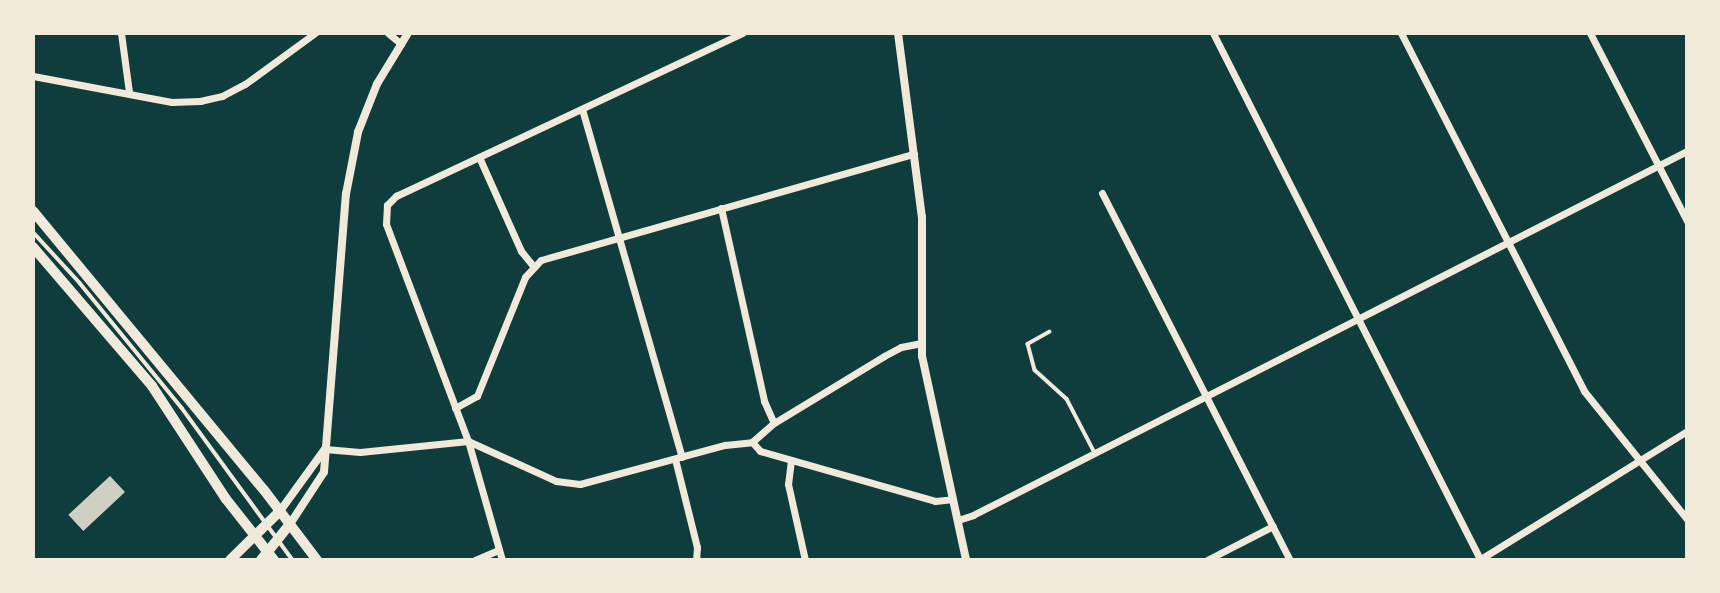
<!DOCTYPE html>
<html>
<head>
<meta charset="utf-8">
<style>
  body { margin:0 }
  #map { position:relative; width:1720px; height:593px; overflow:hidden; background:#0f3d3e; font-family:"Golos Text",sans-serif }
  div>[style] { position:absolute }
  .building>* { inset:0; background:#cfcfc3; transform-origin:0 0 }
  .service>* { height:3.5px; margin:-1.75px; padding:0 1.75px; transform-origin:1.75px; border-radius:1.75px; background:#f1e9da }
  .minor>* { height:7px; margin:-3.5px; padding:0 3.5px; transform-origin:3.5px; border-radius:3.5px; background:#f1e9da }
  .tertiary>* { height:8px; margin:-4px; padding:0 4px; transform-origin:4px; border-radius:4px; background:#f1e9da }
  .secondary>* { height:10px; margin:-5px; padding:0 5px; transform-origin:5px; border-radius:5px; background:#f1e9da }
  span { translate:-50% -50%; white-space:nowrap; text-align:center; line-height:1.15; -webkit-text-stroke:5px #f1e9da; paint-order:stroke }
  .frame { position:absolute; inset:0; border:35px solid #f1e9da; pointer-events:none }
</style>
</head>
<body>
<div id="map">
  <div class="building">
    <div style="left:110px;top:476px;width:22px;height:57px;rotate:47deg"></div>
  </div>
  <div class="service">
    <div style="left:33px;top:232px;width:69px;rotate:47.3deg"></div>
    <div style="left:80px;top:283px;width:161px;rotate:50.8deg"></div>
    <div style="left:182px;top:408px;width:188px;rotate:53.9deg"></div>
    <div style="left:1050px;top:332px;width:25px;rotate:151deg"></div>
    <div style="left:1028px;top:344px;width:27px;rotate:75deg"></div>
    <div style="left:1035px;top:370px;width:43px;rotate:42.2deg"></div>
    <div style="left:1067px;top:399px;width:59px;rotate:62.6deg"></div>
  </div>
  <div class="minor">
    <div style="left:121px;top:33px;width:60px;rotate:82.3deg"></div>
    <div style="left:388px;top:33px;width:17px;rotate:40deg"></div>
    <div style="left:1213px;top:33px;width:590px;rotate:63.09deg"></div>
    <div style="left:1401px;top:33px;width:402px;rotate:62.9deg"></div>
    <div style="left:1584px;top:391px;width:164px;rotate:51.2deg"></div>
    <div style="left:1590px;top:33px;width:212px;rotate:62.7deg"></div>
    <div style="left:33px;top:76px;width:141px;rotate:10.6deg"></div>
    <div style="left:172px;top:102px;width:28px;rotate:-2deg"></div>
    <div style="left:200px;top:101px;width:23px;rotate:-13deg"></div>
    <div style="left:222px;top:96px;width:26px;rotate:-28deg"></div>
    <div style="left:245px;top:84px;width:87px;rotate:-36.1deg"></div>
    <div style="left:582px;top:109px;width:362px;rotate:74deg"></div>
    <div style="left:479px;top:157px;width:103px;rotate:65.9deg"></div>
    <div style="left:521px;top:251px;width:19px;rotate:51deg"></div>
    <div style="left:1102px;top:193px;width:412px;rotate:62.9deg"></div>
    <div style="left:721px;top:208px;width:198px;rotate:77.4deg"></div>
    <div style="left:764px;top:401px;width:24px;rotate:66deg"></div>
    <div style="left:455px;top:408px;width:25px;rotate:-29deg"></div>
    <div style="left:477px;top:396px;width:128px;rotate:-68deg"></div>
    <div style="left:525px;top:277px;width:23px;rotate:-47deg"></div>
    <div style="left:541px;top:260px;width:388px;rotate:-15.9deg"></div>
    <div style="left:752px;top:442px;width:29px;rotate:-41deg"></div>
    <div style="left:774px;top:423px;width:129px;rotate:-31.3deg"></div>
    <div style="left:884px;top:356px;width:19px;rotate:-28deg"></div>
    <div style="left:901px;top:347px;width:21px;rotate:-11deg"></div>
    <div style="left:325px;top:449px;width:35px;rotate:5deg"></div>
    <div style="left:360px;top:452px;width:109px;rotate:-5.8deg"></div>
    <div style="left:468px;top:441px;width:97px;rotate:24.4deg"></div>
    <div style="left:556px;top:481px;width:24px;rotate:7deg"></div>
    <div style="left:580px;top:484px;width:150px;rotate:-15.1deg"></div>
    <div style="left:725px;top:445px;width:27px;rotate:-6deg"></div>
    <div style="left:752px;top:442px;width:12px;rotate:48deg"></div>
    <div style="left:760px;top:451px;width:182px;rotate:15.9deg"></div>
    <div style="left:935px;top:501px;width:18px;rotate:-6deg"></div>
    <div style="left:675px;top:459px;width:91px;rotate:76deg"></div>
    <div style="left:697px;top:547px;width:13px;rotate:94deg"></div>
    <div style="left:791px;top:460px;width:24px;rotate:97deg"></div>
    <div style="left:788px;top:484px;width:78px;rotate:77.4deg"></div>
    <div style="left:958px;top:520px;width:16px;rotate:-18deg"></div>
    <div style="left:973px;top:515px;width:801px;rotate:-27.01deg"></div>
    <div style="left:475px;top:560px;width:26px;rotate:-23deg"></div>
    <div style="left:502px;top:560px;width:124px;rotate:-105.9deg"></div>
    <div style="left:468px;top:441px;width:232px;rotate:-110.7deg"></div>
    <div style="left:386px;top:224px;width:19px;rotate:-87deg"></div>
    <div style="left:387px;top:205px;width:13px;rotate:-45deg"></div>
    <div style="left:396px;top:196px;width:383px;rotate:-25.2deg"></div>
    <div style="left:1207px;top:560px;width:74px;rotate:-27.3deg"></div>
    <div style="left:1479px;top:560px;width:245px;rotate:-31.8deg"></div>
  </div>
  <div class="tertiary">
    <div style="left:898px;top:33px;width:186px;rotate:82.6deg"></div>
    <div style="left:922px;top:217px;width:139px;rotate:90deg"></div>
    <div style="left:922px;top:356px;width:209px;rotate:77.8deg"></div>
    <div style="left:280px;top:511px;width:77px;rotate:-54deg"></div>
    <div style="left:290px;top:524px;width:62px;rotate:-56.8deg"></div>
    <div style="left:324px;top:472px;width:279px;rotate:-85.5deg"></div>
    <div style="left:346px;top:194px;width:63px;rotate:-79deg"></div>
    <div style="left:358px;top:132px;width:52px;rotate:-68.4deg"></div>
    <div style="left:377px;top:84px;width:60px;rotate:-58.7deg"></div>
  </div>
  <div class="secondary">
    <div style="left:33px;top:211px;width:362px;rotate:50.4deg"></div>
    <div style="left:264px;top:490px;width:88px;rotate:52.9deg"></div>
    <div style="left:33px;top:247px;width:183px;rotate:49.4deg"></div>
    <div style="left:152px;top:386px;width:135px;rotate:56.8deg"></div>
    <div style="left:226px;top:499px;width:78px;rotate:51.8deg"></div>
    <div style="left:230px;top:560px;width:70px;rotate:-44.4deg"></div>
    <div style="left:261px;top:560px;width:46px;rotate:-51.1deg"></div>
  </div>
  <div class="frame"></div>
</div>
</body>
</html>
